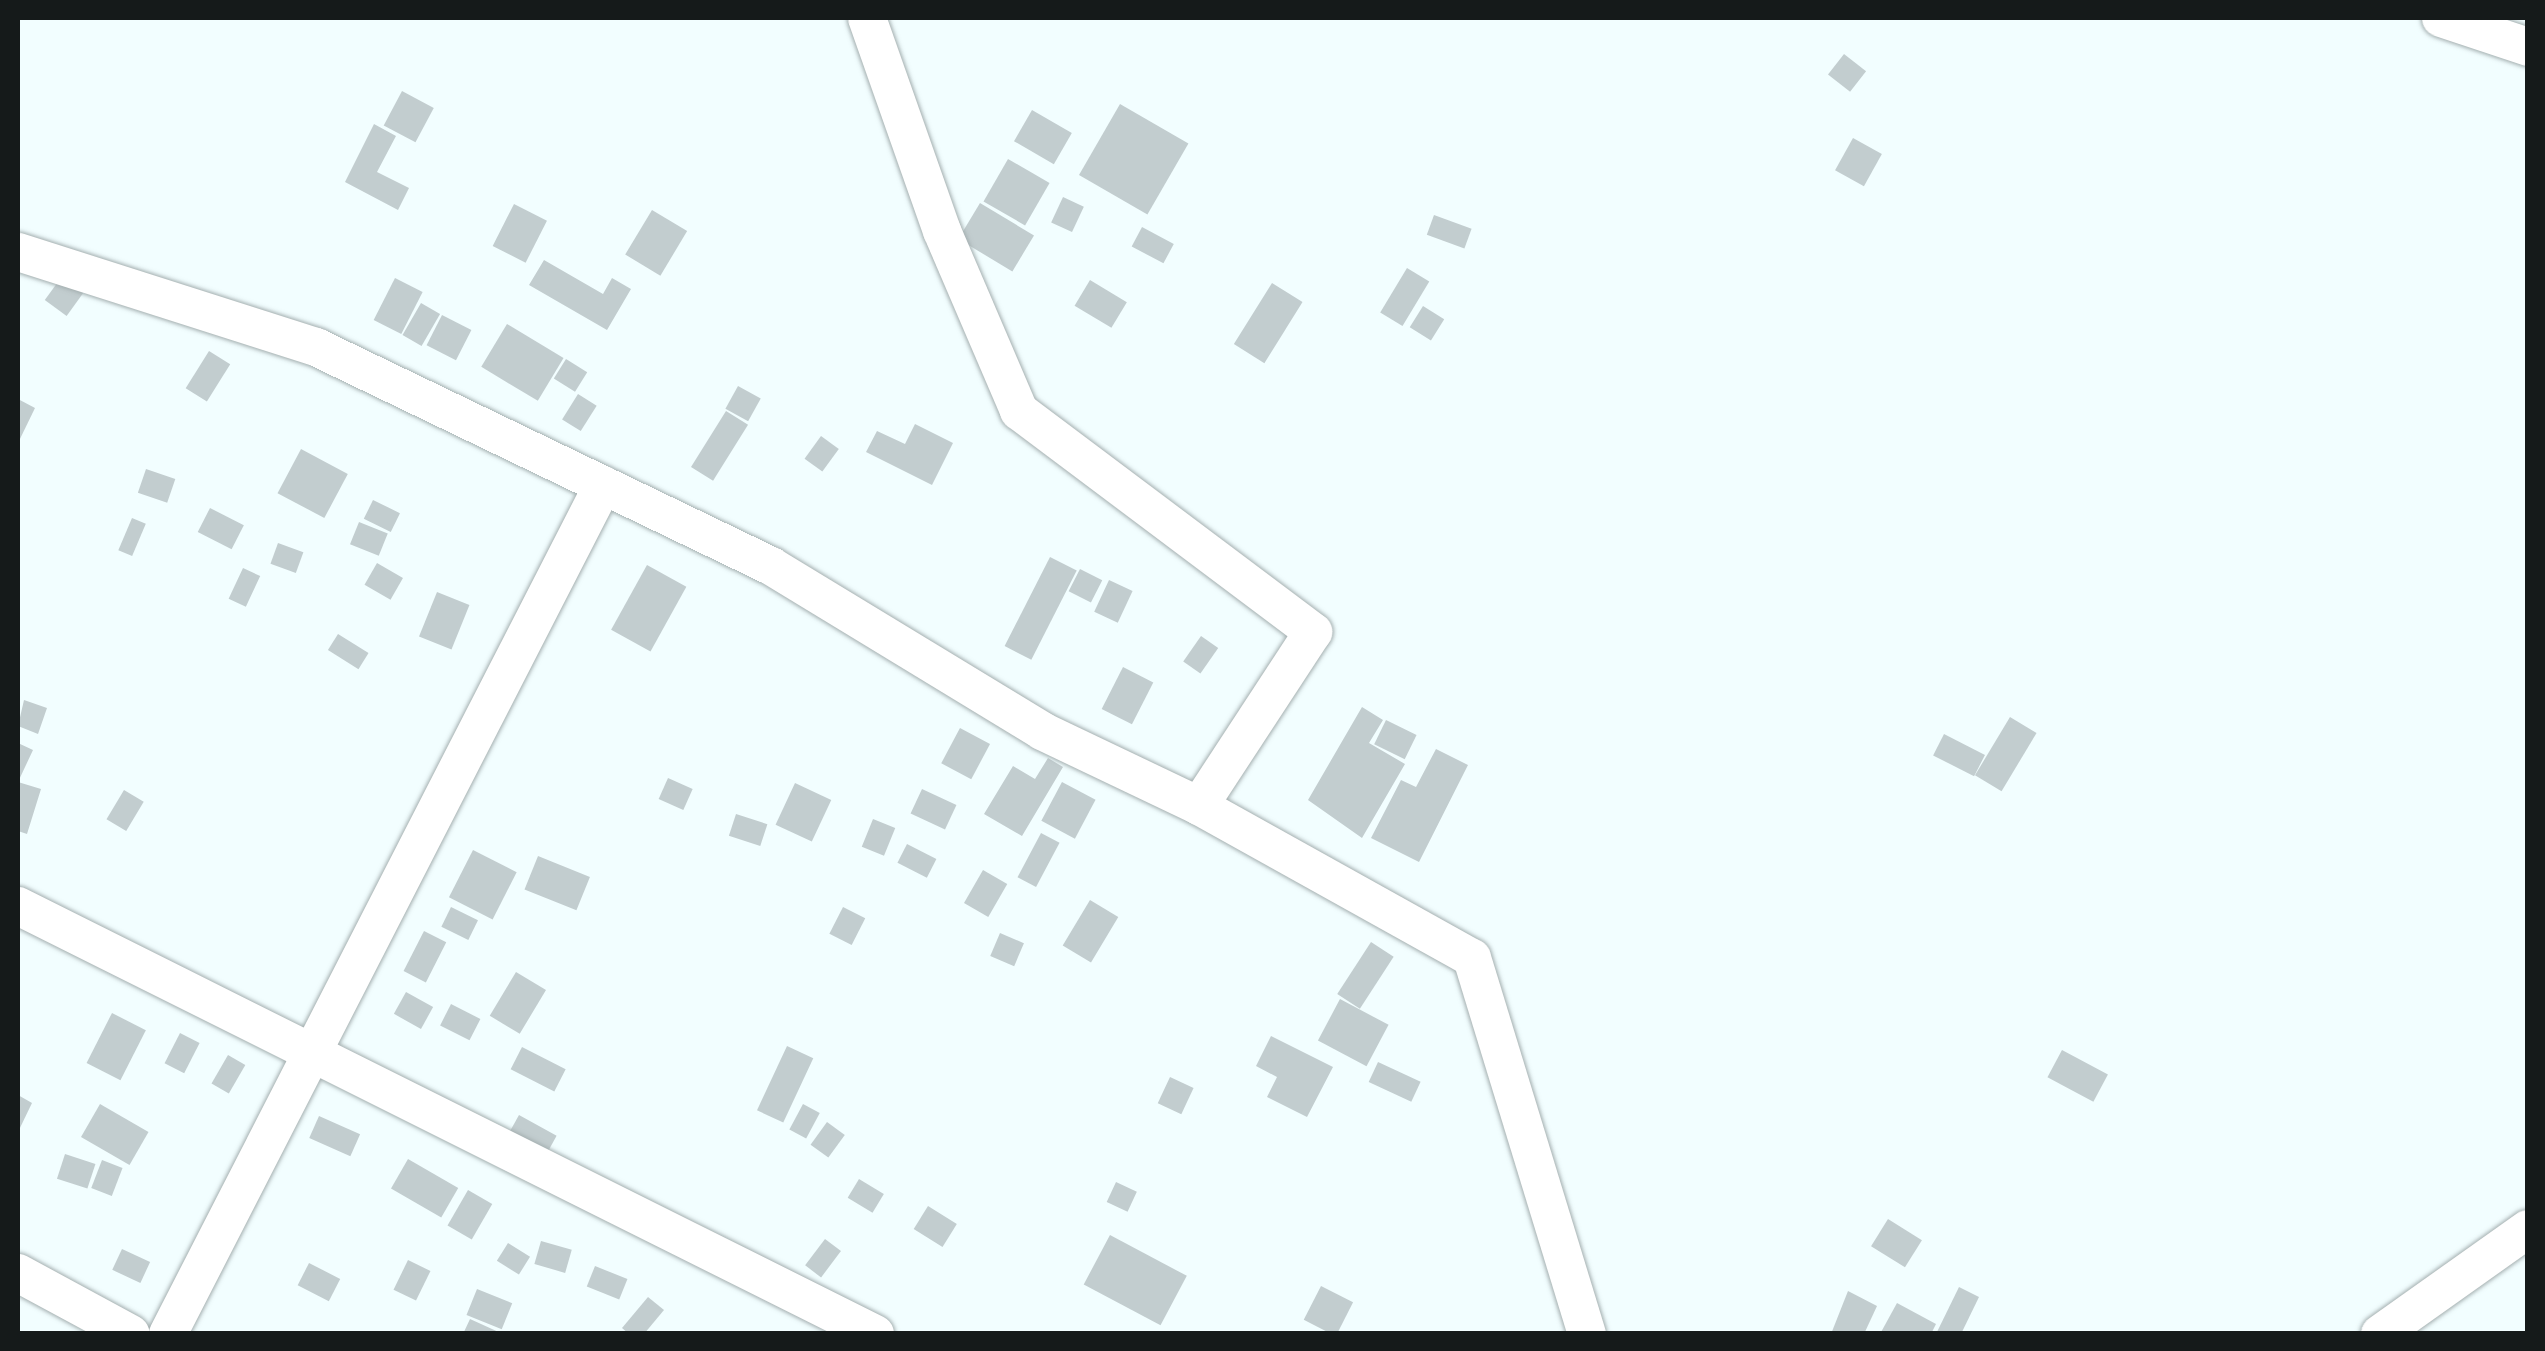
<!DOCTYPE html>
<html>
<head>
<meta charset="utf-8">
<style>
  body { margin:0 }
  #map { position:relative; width:2545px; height:1351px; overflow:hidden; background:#f2feff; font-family:Arial,sans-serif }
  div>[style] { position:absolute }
  .building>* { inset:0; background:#c2cdcf; transform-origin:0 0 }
  .roads { filter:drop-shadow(0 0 2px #a4afb0) drop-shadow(0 0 2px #a4afb0) }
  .minor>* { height:38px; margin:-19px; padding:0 19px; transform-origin:19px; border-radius:19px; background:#fff }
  span { translate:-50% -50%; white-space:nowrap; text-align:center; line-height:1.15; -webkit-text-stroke:10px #f2feff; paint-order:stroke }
  .frame { position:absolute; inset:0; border:20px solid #151a1a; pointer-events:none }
</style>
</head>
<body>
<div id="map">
  <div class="building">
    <div style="left:1844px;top:54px;width:28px;height:26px;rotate:38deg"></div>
    <div style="left:402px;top:91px;width:36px;height:39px;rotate:28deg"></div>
    <div style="left:1120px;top:104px;width:79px;height:82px;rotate:30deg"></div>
    <div style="left:1032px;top:110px;width:46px;height:36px;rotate:30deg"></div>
    <div style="clip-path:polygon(374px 124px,396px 136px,377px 172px,409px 188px,398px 210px,345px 182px)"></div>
    <div style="left:1853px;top:138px;width:33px;height:37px;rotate:29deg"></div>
    <div style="left:1008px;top:159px;width:48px;height:49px;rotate:30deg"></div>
    <div style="left:1063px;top:197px;width:23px;height:28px;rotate:25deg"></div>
    <div style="left:980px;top:203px;width:63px;height:42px;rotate:31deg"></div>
    <div style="left:514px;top:204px;width:37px;height:47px;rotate:27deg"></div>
    <div style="left:652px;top:210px;width:41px;height:52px;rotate:31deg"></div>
    <div style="left:1434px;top:215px;width:40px;height:21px;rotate:20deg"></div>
    <div style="left:1142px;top:227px;width:36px;height:22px;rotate:28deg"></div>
    <div style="clip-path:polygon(544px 260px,603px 294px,612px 278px,631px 289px,607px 330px,529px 285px)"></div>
    <div style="left:1407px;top:268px;width:26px;height:52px;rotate:31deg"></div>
    <div style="left:63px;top:275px;width:27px;height:31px;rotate:36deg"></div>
    <div style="left:395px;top:278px;width:31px;height:47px;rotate:27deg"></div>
    <div style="left:1090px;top:280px;width:43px;height:30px;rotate:31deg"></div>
    <div style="left:1272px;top:283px;width:36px;height:72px;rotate:32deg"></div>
    <div style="left:421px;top:303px;width:22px;height:37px;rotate:30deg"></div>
    <div style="left:1423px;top:306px;width:25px;height:25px;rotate:32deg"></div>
    <div style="left:442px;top:315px;width:33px;height:34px;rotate:27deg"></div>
    <div style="left:507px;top:324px;width:66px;height:50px;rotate:31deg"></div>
    <div style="left:209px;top:351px;width:25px;height:44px;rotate:32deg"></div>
    <div style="left:566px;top:359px;width:25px;height:23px;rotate:32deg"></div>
    <div style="left:738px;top:386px;width:26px;height:26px;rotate:29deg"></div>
    <div style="left:578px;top:394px;width:22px;height:30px;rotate:32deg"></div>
    <div style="clip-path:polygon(18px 399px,35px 408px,18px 443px)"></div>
    <div style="left:726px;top:411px;width:26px;height:66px;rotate:32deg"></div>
    <div style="clip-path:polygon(915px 424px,953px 443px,932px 485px,866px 452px,877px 431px,905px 444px)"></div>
    <div style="left:821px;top:436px;width:22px;height:28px;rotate:36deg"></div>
    <div style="left:301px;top:449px;width:53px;height:50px;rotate:28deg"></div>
    <div style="left:146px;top:469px;width:31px;height:25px;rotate:19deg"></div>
    <div style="left:373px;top:500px;width:30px;height:21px;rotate:26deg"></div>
    <div style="left:210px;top:508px;width:38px;height:27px;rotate:27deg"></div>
    <div style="left:132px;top:518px;width:15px;height:35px;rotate:23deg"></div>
    <div style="left:359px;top:522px;width:31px;height:24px;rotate:22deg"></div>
    <div style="left:278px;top:543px;width:27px;height:22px;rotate:20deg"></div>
    <div style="left:1050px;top:557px;width:30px;height:100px;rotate:27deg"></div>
    <div style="left:377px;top:563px;width:30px;height:25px;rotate:30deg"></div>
    <div style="left:647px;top:565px;width:45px;height:74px;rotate:29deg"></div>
    <div style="left:243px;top:568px;width:19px;height:34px;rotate:25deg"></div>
    <div style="left:1080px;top:569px;width:25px;height:25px;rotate:27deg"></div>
    <div style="left:1109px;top:580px;width:26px;height:35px;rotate:25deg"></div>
    <div style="left:437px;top:592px;width:35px;height:48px;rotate:22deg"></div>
    <div style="left:338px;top:634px;width:36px;height:19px;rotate:32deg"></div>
    <div style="left:1201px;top:636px;width:21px;height:31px;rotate:35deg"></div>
    <div style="left:1123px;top:667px;width:34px;height:47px;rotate:27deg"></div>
    <div style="clip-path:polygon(24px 700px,47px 708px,38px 734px,18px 726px)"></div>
    <div style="clip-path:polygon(1362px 707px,1383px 720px,1369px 743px,1405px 764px,1362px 838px,1308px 800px)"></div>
    <div style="left:2010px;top:717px;width:31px;height:68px;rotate:31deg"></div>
    <div style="left:1386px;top:720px;width:34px;height:27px;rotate:26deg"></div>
    <div style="left:960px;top:728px;width:34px;height:40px;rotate:28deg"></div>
    <div style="left:1944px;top:734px;width:46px;height:24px;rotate:27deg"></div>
    <div style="clip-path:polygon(18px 743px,33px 750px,18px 782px,41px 789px,27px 834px,18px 831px)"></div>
    <div style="clip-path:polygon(1436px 749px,1468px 765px,1419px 862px,1371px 838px,1401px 780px,1416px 787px)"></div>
    <div style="clip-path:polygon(1048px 758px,1063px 767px,1022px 836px,984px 814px,1013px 766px,1035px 779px)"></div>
    <div style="left:668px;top:778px;width:27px;height:23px;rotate:24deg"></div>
    <div style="left:1062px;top:782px;width:38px;height:44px;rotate:28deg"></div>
    <div style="left:795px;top:783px;width:40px;height:46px;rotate:25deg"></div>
    <div style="left:922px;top:789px;width:38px;height:27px;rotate:25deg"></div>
    <div style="left:124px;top:790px;width:23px;height:34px;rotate:31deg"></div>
    <div style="left:736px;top:814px;width:33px;height:23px;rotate:18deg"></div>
    <div style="left:873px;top:819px;width:24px;height:30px;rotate:22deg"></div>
    <div style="left:1041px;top:833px;width:21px;height:50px;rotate:28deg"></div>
    <div style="left:907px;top:844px;width:33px;height:21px;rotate:27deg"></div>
    <div style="left:473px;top:850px;width:49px;height:53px;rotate:27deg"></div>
    <div style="left:538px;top:856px;width:56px;height:36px;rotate:22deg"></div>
    <div style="left:983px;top:870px;width:28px;height:38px;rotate:30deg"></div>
    <div style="left:1090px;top:900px;width:33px;height:53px;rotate:31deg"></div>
    <div style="left:451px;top:907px;width:30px;height:22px;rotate:26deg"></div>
    <div style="left:843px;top:907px;width:25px;height:30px;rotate:27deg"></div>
    <div style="left:424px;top:931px;width:25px;height:45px;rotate:27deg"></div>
    <div style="left:1000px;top:933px;width:26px;height:25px;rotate:23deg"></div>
    <div style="left:1371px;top:942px;width:27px;height:62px;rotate:33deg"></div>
    <div style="left:516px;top:972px;width:35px;height:51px;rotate:31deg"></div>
    <div style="left:406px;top:992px;width:31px;height:25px;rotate:29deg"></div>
    <div style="left:1340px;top:999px;width:55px;height:47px;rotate:28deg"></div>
    <div style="left:451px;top:1004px;width:33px;height:24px;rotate:27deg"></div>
    <div style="left:112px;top:1013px;width:38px;height:56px;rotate:27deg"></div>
    <div style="left:180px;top:1033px;width:22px;height:34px;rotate:27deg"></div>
    <div style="clip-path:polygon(1271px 1036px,1333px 1067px,1307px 1117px,1267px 1097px,1277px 1077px,1256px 1066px)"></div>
    <div style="left:787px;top:1046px;width:29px;height:71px;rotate:25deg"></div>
    <div style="left:522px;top:1047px;width:49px;height:25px;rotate:27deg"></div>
    <div style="left:2062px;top:1050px;width:52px;height:31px;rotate:28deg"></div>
    <div style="left:228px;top:1055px;width:20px;height:33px;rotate:30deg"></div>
    <div style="left:1378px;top:1062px;width:47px;height:22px;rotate:25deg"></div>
    <div style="left:1170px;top:1077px;width:26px;height:29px;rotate:25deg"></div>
    <div style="clip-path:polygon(18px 1095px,32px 1103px,18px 1132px)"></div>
    <div style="left:100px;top:1104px;width:56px;height:38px;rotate:30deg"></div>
    <div style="left:803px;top:1104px;width:19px;height:29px;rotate:28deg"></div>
    <div style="left:519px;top:1115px;width:43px;height:23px;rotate:29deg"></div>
    <div style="left:319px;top:1116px;width:45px;height:24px;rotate:24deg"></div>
    <div style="left:827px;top:1122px;width:22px;height:28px;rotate:36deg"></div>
    <div style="left:65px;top:1154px;width:32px;height:26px;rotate:18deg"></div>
    <div style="left:408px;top:1159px;width:58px;height:34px;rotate:30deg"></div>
    <div style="left:102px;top:1160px;width:22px;height:30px;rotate:21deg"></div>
    <div style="left:859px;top:1179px;width:29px;height:22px;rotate:31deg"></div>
    <div style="left:1116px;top:1182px;width:23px;height:22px;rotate:25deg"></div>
    <div style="left:468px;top:1190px;width:28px;height:41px;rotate:30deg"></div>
    <div style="left:928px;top:1206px;width:34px;height:27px;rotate:32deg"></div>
    <div style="left:1888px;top:1219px;width:40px;height:32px;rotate:32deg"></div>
    <div style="left:1110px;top:1235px;width:87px;height:56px;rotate:28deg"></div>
    <div style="left:825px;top:1239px;width:20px;height:33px;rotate:37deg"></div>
    <div style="left:541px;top:1241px;width:32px;height:24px;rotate:16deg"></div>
    <div style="left:508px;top:1243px;width:26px;height:21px;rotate:32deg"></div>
    <div style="left:122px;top:1249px;width:31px;height:23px;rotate:25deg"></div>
    <div style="left:408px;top:1260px;width:25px;height:33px;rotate:26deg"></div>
    <div style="left:309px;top:1263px;width:35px;height:25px;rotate:27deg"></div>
    <div style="left:595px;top:1266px;width:35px;height:22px;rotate:22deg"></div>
    <div style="left:1321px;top:1286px;width:36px;height:38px;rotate:27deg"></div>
    <div style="clip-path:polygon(1959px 1287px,1979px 1297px,1961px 1334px,1936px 1334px)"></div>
    <div style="left:477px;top:1289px;width:38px;height:28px;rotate:22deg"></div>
    <div style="clip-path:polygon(1848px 1291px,1877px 1306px,1864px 1334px,1831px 1334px)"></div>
    <div style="clip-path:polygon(648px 1297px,664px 1310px,644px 1334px,629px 1334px,622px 1328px)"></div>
    <div style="clip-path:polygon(1897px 1303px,1936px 1324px,1931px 1334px,1880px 1334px)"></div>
    <div style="clip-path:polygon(470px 1319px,503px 1334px,463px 1334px)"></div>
  </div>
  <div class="roads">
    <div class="minor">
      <div style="left:867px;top:18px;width:226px;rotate:70.6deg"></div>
      <div style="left:942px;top:231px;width:196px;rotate:66.8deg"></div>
      <div style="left:1019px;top:411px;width:368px;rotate:36.9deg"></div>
      <div style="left:1313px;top:632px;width:208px;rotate:123.2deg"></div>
      <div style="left:2441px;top:18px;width:92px;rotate:18.4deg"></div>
      <div style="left:18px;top:252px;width:313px;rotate:17.7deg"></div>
      <div style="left:316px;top:347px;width:505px;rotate:25.7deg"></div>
      <div style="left:771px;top:566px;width:317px;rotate:31.3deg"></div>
      <div style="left:1042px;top:731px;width:174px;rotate:25.5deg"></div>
      <div style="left:1199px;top:806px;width:312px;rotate:29.1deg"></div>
      <div style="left:1472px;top:958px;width:393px;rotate:73deg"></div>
      <div style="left:18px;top:906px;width:958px;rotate:26.54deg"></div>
      <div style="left:18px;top:1273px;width:128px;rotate:28.4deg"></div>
      <div style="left:168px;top:1334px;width:954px;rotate:-62.87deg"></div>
      <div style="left:2380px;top:1334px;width:181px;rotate:-35.4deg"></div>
    </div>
  </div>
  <div class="frame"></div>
</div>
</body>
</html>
